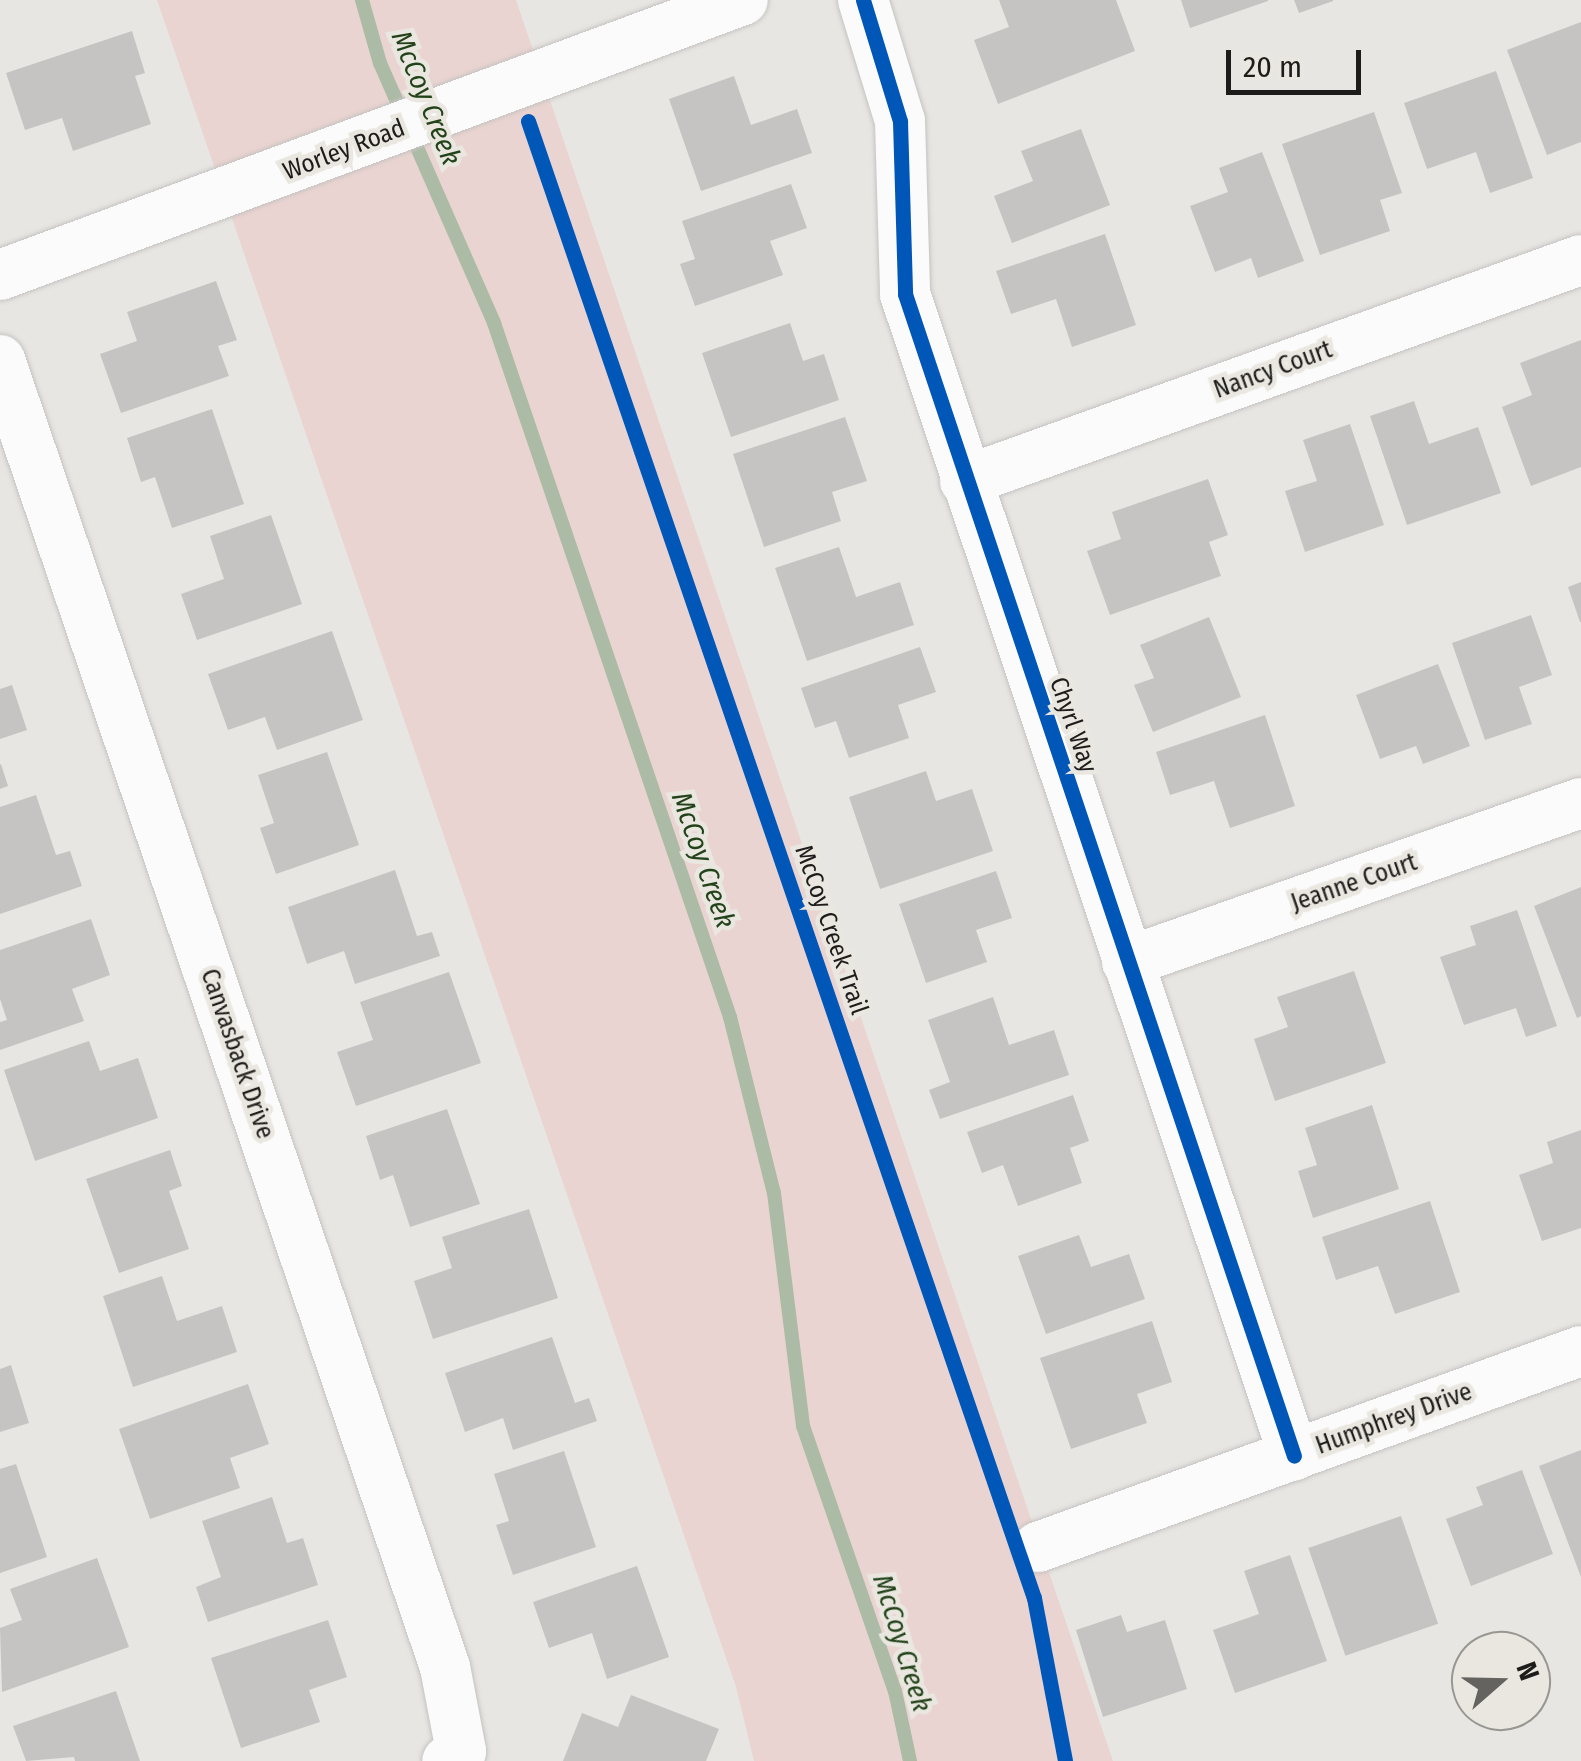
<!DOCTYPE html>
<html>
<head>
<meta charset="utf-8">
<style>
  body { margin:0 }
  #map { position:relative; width:1581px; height:1761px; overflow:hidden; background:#e8e6e3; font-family:"Fira Sans Condensed",sans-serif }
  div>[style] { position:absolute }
  .green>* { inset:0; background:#ead4d1 }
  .stream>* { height:14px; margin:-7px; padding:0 7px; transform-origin:7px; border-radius:7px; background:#abbba5 }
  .building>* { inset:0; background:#c6c4c2; transform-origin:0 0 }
  .roads { filter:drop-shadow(0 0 2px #c5c3c1) drop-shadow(0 0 2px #c5c3c1) }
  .street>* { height:50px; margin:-25px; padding:0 25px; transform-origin:25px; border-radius:25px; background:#fcfbfb }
  .cycleway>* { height:15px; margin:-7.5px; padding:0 7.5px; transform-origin:7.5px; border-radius:7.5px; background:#0057b8 }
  span { translate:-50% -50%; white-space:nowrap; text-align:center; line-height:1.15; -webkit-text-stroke:9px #eae7e1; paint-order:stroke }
  .street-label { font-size:25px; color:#1e1c1a }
  .water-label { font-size:28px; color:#224319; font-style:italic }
  .north { position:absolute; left:1451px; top:1631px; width:100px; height:100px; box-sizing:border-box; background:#eae7e1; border:2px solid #989691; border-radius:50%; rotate:70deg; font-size:28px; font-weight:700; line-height:40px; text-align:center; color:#1e1c1a }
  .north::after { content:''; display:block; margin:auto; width:35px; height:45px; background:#656360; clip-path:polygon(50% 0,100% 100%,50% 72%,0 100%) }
  .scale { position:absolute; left:1226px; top:50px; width:135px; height:45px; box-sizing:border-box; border:5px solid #1e1c1a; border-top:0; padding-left:12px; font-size:30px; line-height:35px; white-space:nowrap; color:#1e1c1a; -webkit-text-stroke:8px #eae7e1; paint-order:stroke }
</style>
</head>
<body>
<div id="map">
  <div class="green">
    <div style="clip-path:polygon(157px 0,516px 0,1113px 1761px,754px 1761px,736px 1687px)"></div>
  </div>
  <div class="stream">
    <div style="left:362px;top:0;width:66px;rotate:74.1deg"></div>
    <div style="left:380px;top:63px;width:284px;rotate:66.3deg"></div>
    <div style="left:494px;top:323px;width:733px;rotate:71.22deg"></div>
    <div style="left:730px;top:1017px;width:181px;rotate:76deg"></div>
    <div style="left:774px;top:1193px;width:235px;rotate:82.9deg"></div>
    <div style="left:803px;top:1426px;width:281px;rotate:70.9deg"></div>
    <div style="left:895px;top:1691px;width:72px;rotate:77.9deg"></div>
  </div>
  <div class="building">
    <div style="clip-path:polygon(999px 0,1116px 0,1135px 51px,998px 104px,974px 40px,1009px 27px)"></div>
    <div style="clip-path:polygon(1181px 0,1268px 0,1268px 1px,1190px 28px)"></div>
    <div style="clip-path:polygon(1294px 0,1333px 0,1333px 1px,1299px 13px)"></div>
    <div style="clip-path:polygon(1581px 22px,1581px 142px,1547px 155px,1507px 50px)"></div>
    <div style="clip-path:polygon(132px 31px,145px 73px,135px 76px,151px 124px,73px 151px,62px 118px,25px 130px,6px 73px)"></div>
    <div style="clip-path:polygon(1496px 71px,1533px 178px,1490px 193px,1476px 152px,1427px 169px,1404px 103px)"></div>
    <div style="clip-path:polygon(734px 76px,751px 125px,797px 109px,812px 153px,701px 191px,669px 99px)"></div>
    <div style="clip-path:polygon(1374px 112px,1402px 193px,1380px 200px,1390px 231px,1320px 255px,1282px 144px)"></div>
    <div style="clip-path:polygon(1081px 129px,1110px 205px,1012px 243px,994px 196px,1033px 181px,1021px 151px)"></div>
    <div style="clip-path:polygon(1262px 152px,1304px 261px,1258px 278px,1251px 258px,1215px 272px,1190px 206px,1228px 192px,1219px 168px)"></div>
    <div style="clip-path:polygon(791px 184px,807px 228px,770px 241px,783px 275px,695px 306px,680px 264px,695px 259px,682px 221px)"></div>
    <div style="clip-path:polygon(1105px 234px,1136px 325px,1072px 347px,1056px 299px,1011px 314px,996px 271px)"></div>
    <div style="clip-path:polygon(216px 281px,237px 340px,218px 346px,229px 376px,121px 413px,100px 354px,137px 341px,127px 312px)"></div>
    <div style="clip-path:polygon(790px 323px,803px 361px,824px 354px,839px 400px,731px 437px,702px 353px)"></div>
    <div style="clip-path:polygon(1581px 340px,1581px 467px,1531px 486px,1502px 407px,1532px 395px,1520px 363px)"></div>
    <div style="clip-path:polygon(1414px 401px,1429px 444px,1478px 427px,1501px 493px,1407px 525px,1370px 416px)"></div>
    <div style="clip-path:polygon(212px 409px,244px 504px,172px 528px,155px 477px,141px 482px,127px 438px)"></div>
    <div style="clip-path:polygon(845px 417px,867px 481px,832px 492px,841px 521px,764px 547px,733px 454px)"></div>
    <div style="clip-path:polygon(1350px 424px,1384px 525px,1305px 552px,1285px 491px,1317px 481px,1303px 440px)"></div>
    <div style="clip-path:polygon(1208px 479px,1228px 535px,1209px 542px,1221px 576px,1110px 615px,1087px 551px,1121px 539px,1112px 512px)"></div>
    <div style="clip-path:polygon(271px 515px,302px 604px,197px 640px,181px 594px,224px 579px,210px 536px)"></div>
    <div style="clip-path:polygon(839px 547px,856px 597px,900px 582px,914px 625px,807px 661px,775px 568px)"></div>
    <div style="clip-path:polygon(1581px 582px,1581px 622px,1580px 622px,1568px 587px)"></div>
    <div style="clip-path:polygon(1531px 615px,1552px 675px,1519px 687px,1532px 724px,1485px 740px,1452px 643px)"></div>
    <div style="clip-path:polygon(1209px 617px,1241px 697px,1153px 732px,1134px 685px,1154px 678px,1140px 645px)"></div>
    <div style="clip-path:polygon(332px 631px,363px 720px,277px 750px,265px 717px,228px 730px,208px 674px)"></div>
    <div style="clip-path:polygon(920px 647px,936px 692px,898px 705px,909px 738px,849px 758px,836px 721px,815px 728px,801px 688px)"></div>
    <div style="clip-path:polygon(1438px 664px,1470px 746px,1423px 764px,1416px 746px,1380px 759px,1356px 695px)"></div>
    <div style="clip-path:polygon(12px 685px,27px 730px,0 739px,0 689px)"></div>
    <div style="clip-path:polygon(1265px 715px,1295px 806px,1230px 828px,1214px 781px,1170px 795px,1156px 752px)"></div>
    <div style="clip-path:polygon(327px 752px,359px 845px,276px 874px,260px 828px,274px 823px,258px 775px)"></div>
    <div style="clip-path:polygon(1px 764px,8px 786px,0 789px,0 765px)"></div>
    <div style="clip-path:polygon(926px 771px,936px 801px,972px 789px,993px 851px,880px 889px,849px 797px)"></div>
    <div style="clip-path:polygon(36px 795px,56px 855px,70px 851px,82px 886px,0 914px,0 807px)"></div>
    <div style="clip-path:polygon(395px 870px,417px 936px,432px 932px,440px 956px,355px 984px,344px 951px,307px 964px,288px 907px)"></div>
    <div style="clip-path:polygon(996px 871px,1012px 918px,976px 930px,987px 962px,926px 983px,899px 904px)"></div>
    <div style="clip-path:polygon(1581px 887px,1581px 1016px,1577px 1018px,1534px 906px)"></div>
    <div style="clip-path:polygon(1517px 910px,1557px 1026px,1526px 1037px,1516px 1008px,1464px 1025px,1440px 957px,1476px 945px,1470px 926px)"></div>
    <div style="clip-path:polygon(91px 919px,110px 975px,72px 989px,84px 1021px,0 1050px,0 1022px,7px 1020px,0 999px,0 950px)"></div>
    <div style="clip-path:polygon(1354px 971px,1386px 1063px,1275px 1101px,1254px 1039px,1288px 1027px,1277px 997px)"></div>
    <div style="clip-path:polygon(449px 972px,481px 1063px,356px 1106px,337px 1052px,373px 1040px,360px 1002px)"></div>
    <div style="clip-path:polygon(993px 997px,1009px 1045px,1054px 1030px,1069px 1075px,940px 1119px,929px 1090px,950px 1082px,928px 1020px)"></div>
    <div style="clip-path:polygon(89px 1041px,100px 1071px,138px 1058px,158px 1118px,35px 1161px,4px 1070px)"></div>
    <div style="clip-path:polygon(1073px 1095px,1089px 1141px,1070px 1148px,1082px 1183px,1018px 1206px,1003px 1165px,982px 1173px,967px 1132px)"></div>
    <div style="clip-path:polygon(1372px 1105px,1399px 1189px,1313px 1218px,1298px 1171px,1317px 1165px,1305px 1128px)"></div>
    <div style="clip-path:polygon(447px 1109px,480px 1204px,410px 1227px,393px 1175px,380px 1180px,366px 1136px)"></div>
    <div style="clip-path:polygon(1581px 1130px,1581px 1228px,1542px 1241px,1519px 1175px,1553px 1163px,1547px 1142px)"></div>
    <div style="clip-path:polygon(170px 1150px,182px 1186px,169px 1191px,189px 1249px,119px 1273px,86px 1179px)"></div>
    <div style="clip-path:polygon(1430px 1201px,1460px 1292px,1395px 1314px,1378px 1266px,1336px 1280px,1322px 1237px)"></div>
    <div style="clip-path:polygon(529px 1209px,558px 1298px,433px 1339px,414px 1281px,452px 1268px,442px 1237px)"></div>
    <div style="clip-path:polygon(1079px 1235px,1091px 1267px,1129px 1254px,1145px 1299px,1046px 1334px,1018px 1256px)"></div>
    <div style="clip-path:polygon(162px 1276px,177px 1321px,222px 1306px,237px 1352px,133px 1387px,103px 1296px)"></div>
    <div style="clip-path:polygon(1152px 1321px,1172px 1382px,1137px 1394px,1147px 1423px,1071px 1449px,1040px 1358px)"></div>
    <div style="clip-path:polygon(552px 1337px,575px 1403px,589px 1398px,597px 1421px,513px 1450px,503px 1418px,465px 1432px,445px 1373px)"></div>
    <div style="clip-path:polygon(11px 1365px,29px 1423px,0 1432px,0 1369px)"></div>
    <div style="clip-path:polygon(248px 1384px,269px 1444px,230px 1458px,240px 1488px,150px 1519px,119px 1429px)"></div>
    <div style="clip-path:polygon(1581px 1450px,1581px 1577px,1539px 1466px)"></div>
    <div style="clip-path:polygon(564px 1451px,596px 1547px,513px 1575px,496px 1525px,509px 1521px,494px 1474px)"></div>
    <div style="clip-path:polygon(16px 1464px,47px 1557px,0 1573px,0 1469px)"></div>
    <div style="clip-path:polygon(1522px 1470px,1553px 1554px,1471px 1586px,1446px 1519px,1483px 1505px,1476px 1487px)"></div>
    <div style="clip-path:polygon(272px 1497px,287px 1543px,303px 1538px,318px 1585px,208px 1622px,196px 1587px,221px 1577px,202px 1521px)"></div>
    <div style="left:1401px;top:1516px;width:114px;height:98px;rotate:71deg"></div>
    <div style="clip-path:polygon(1290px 1555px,1327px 1661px,1235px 1693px,1213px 1630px,1259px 1614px,1244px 1571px)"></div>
    <div style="clip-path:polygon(97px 1558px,129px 1647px,2px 1692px,0 1628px,22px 1620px,10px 1589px)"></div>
    <div style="clip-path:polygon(637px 1566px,669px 1657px,607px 1679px,592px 1633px,549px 1648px,533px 1602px)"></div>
    <div style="clip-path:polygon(1121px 1615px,1127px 1632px,1165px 1620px,1187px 1689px,1103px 1717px,1076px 1630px)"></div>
    <div style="clip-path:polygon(328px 1620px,347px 1677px,309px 1690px,320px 1722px,241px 1748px,211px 1658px)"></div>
    <div style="clip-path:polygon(116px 1691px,140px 1761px,75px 1761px,74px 1757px,26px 1761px,13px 1726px)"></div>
    <div style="clip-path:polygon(631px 1695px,719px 1729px,706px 1761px,563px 1761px,582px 1713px,618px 1727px)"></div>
  </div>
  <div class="roads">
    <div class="street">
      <div style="left:863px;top:0;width:127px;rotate:73deg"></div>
      <div style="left:900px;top:121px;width:173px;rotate:88.3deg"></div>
      <div style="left:905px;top:294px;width:1225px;rotate:71.49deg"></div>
      <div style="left:0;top:275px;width:792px;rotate:-20.31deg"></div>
      <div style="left:0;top:360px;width:1381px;rotate:71.2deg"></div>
      <div style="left:445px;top:1667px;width:86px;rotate:79.2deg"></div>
      <div style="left:461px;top:1751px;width:17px;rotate:144deg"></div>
      <div style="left:965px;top:481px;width:654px;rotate:-19.74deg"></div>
      <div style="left:1127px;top:962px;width:481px;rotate:-19.3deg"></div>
      <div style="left:1038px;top:1547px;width:577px;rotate:-19.85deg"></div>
    </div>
  </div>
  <div class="cycleway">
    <div style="left:863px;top:0;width:127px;rotate:73deg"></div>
    <div style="left:900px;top:121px;width:173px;rotate:88.3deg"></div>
    <div style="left:905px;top:294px;width:1225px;rotate:71.49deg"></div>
    <div style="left:528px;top:121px;width:1561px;rotate:71.09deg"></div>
    <div style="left:1034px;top:1598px;width:166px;rotate:79.2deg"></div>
  </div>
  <div class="street-label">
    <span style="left:344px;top:150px;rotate:-21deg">Worley Road</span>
    <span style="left:1273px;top:370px;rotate:-20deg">Nancy Court</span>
    <span style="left:1073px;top:725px;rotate:71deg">Chyrl Way</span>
    <span style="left:1354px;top:883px;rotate:-19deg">Jeanne Court</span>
    <span style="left:831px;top:930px;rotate:71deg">McCoy Creek Trail</span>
    <span style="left:237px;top:1054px;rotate:71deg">Canvasback Drive</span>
    <span style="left:1394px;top:1419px;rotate:-20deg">Humphrey Drive</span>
  </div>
  <div class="water-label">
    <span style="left:426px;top:98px;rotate:68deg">McCoy Creek</span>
    <span style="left:703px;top:860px;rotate:71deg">McCoy Creek</span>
    <span style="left:902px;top:1643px;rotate:73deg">McCoy Creek</span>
  </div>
  <div class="north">N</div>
  <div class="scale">20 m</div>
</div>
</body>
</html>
